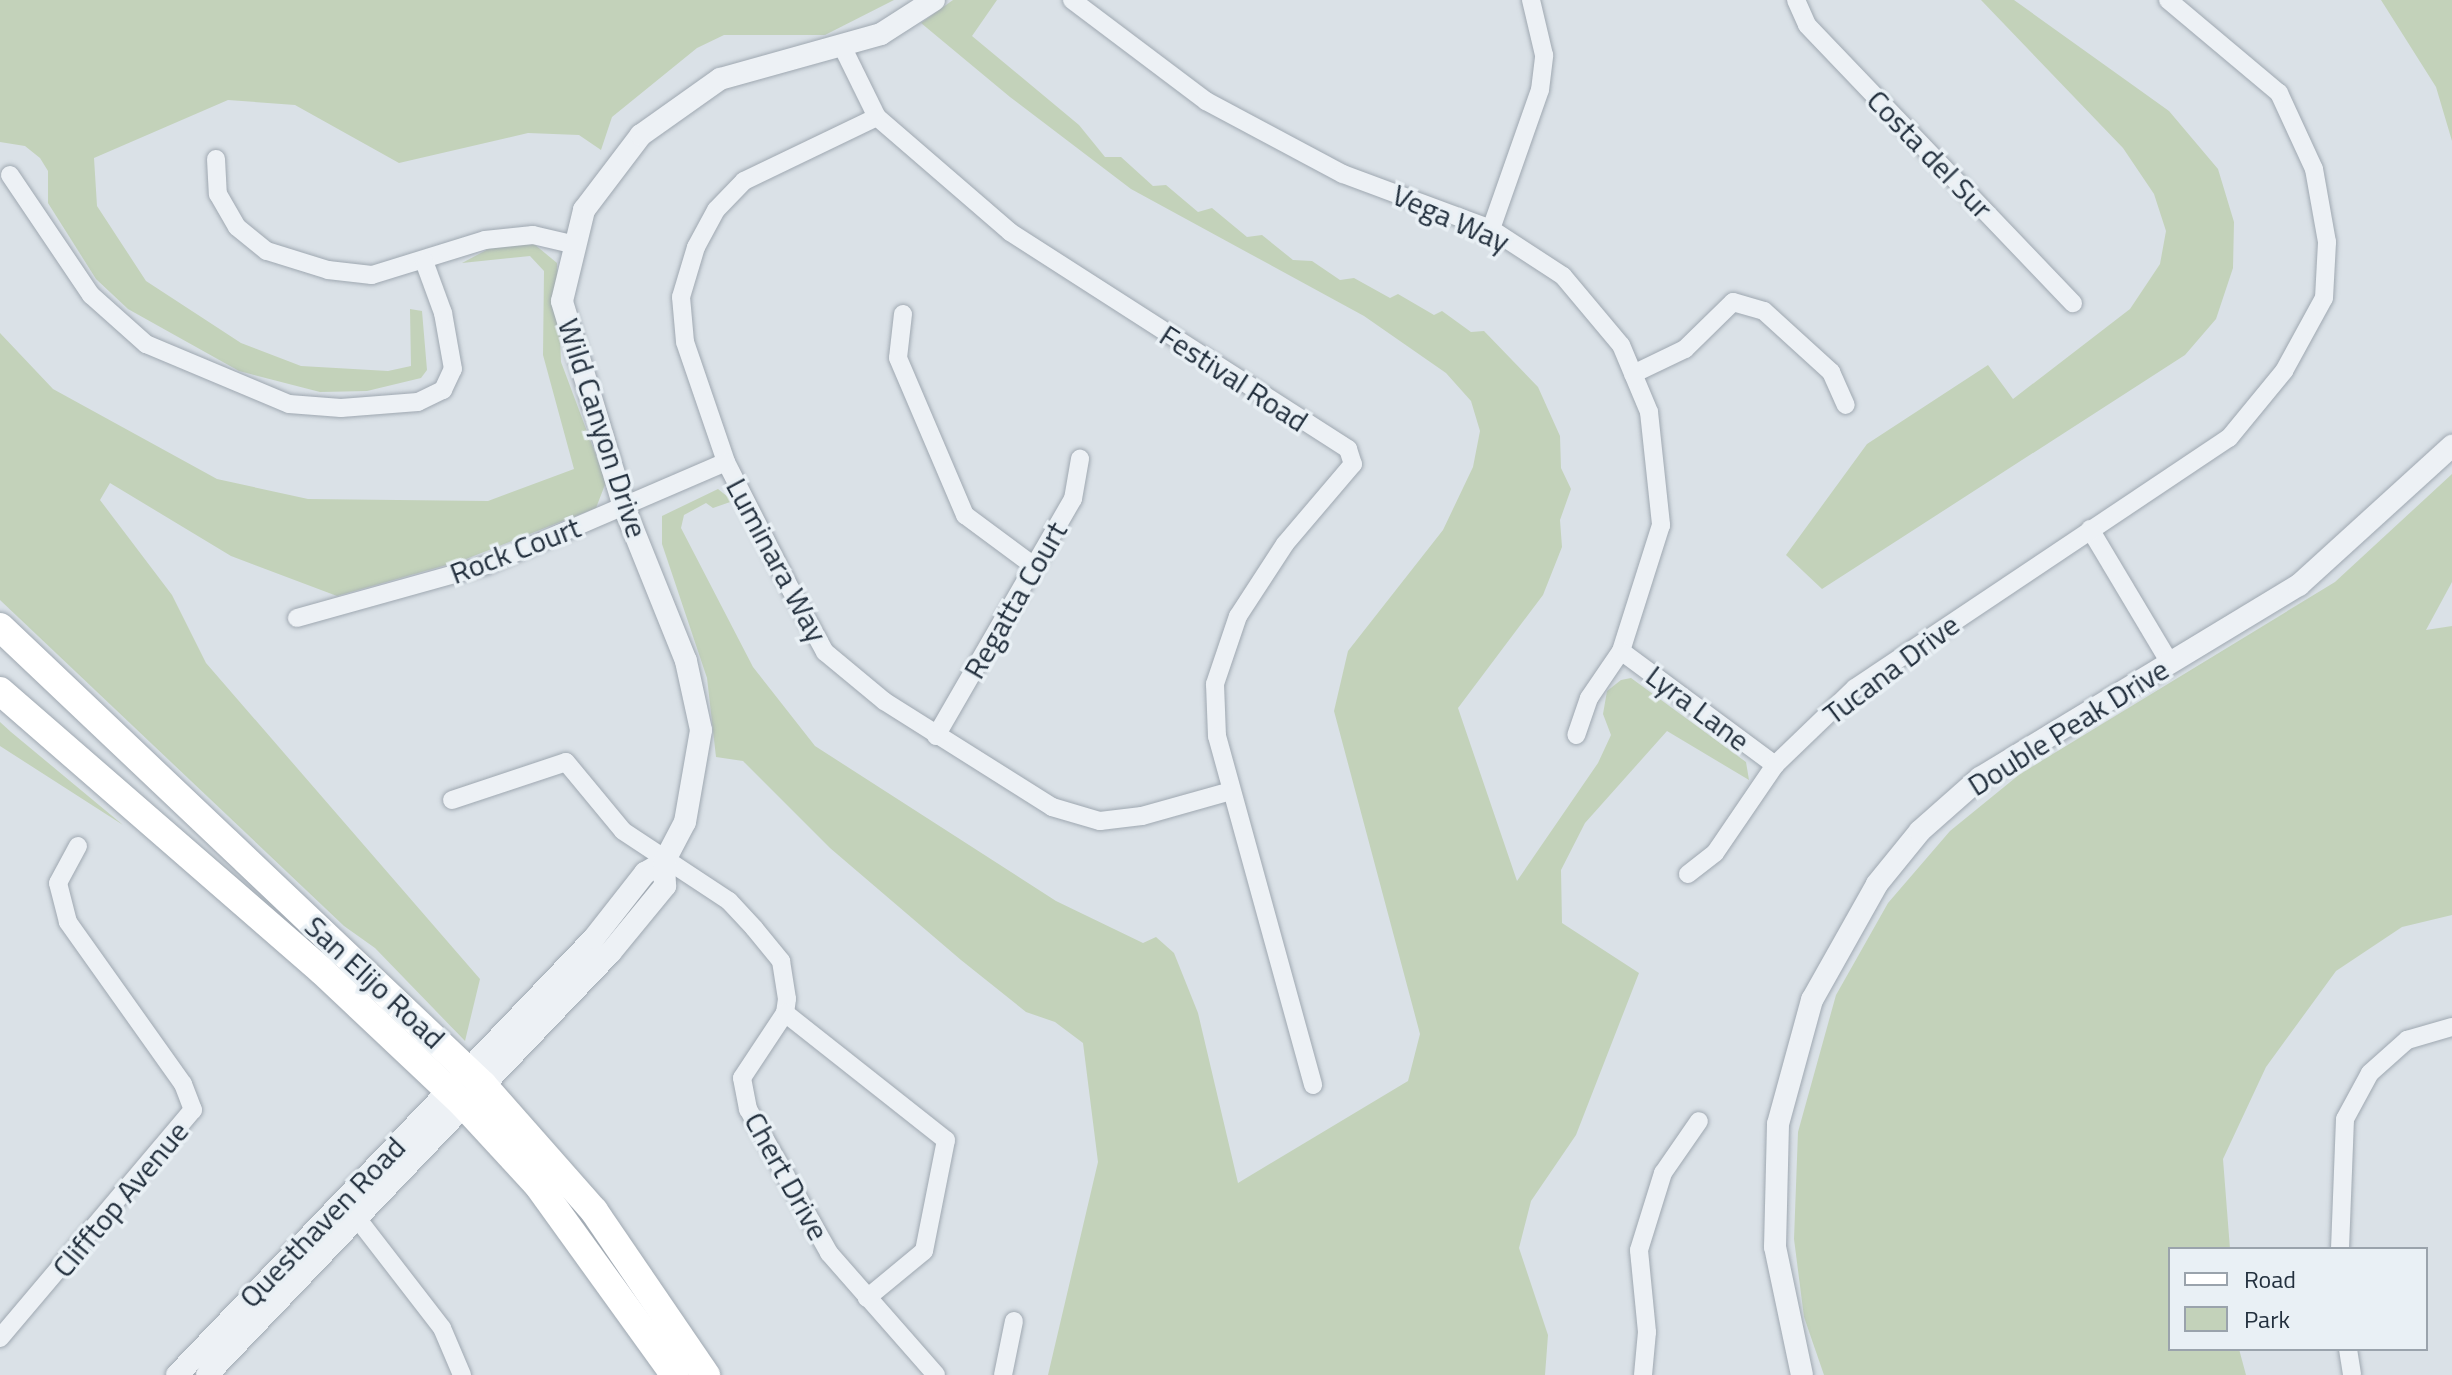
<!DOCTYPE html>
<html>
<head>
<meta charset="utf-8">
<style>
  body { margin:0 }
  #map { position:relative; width:2452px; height:1375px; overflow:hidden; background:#dae1e7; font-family:"Titillium Web",sans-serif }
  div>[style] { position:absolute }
  .green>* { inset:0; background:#c3d2ba }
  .roads { filter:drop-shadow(0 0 2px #9fa8b1) drop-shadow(0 0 2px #9fa8b1) }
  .minor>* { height:18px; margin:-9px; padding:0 9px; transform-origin:9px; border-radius:9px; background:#edf1f5 }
  .tertiary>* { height:22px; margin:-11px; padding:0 11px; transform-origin:11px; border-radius:11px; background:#edf1f5 }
  .primary>* { height:28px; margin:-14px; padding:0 14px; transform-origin:14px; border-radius:14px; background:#fff }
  span { translate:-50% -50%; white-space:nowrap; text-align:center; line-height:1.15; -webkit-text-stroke:7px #e9f0f5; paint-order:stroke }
  .street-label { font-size:30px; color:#23303e }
  .legend { position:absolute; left:2168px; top:1247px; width:260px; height:104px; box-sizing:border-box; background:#e9f0f5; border:2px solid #9aa3ac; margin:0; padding:10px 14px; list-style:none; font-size:24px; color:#23303e }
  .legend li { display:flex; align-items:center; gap:16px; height:40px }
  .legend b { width:40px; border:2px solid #9aa3ac }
</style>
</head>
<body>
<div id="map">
  <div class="green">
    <div style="clip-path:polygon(0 0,894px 0,825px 35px,724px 35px,697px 48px,612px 117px,601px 150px,579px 135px,528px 133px,399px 163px,295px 105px,228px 100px,94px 158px,97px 206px,146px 281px,241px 343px,301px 366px,388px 371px,411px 366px,410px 309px,422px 311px,427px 370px,421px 378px,367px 391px,320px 392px,239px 371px,128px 309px,96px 279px,48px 203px,48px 171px,40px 158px,25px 146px,0 142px)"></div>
    <div style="clip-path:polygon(953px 0,997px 0,972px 36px,1079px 125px,1105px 157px,1121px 157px,1153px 186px,1166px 185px,1198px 212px,1212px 208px,1247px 237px,1262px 235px,1293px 260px,1312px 261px,1340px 280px,1354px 278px,1390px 298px,1398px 294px,1434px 315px,1442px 311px,1471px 332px,1484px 331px,1538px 387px,1560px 436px,1561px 468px,1571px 489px,1560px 520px,1562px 547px,1543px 595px,1458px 708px,1517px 881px,1598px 763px,1611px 735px,1603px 714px,1607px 691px,1621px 680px,1631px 678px,1746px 762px,1749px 780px,1667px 731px,1585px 823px,1561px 870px,1562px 923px,1639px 973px,1576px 1135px,1531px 1201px,1519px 1248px,1548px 1335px,1545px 1375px,1048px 1375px,1098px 1162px,1083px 1043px,1055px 1022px,1026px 1012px,961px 960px,830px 848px,743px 761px,716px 757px,707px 678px,662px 544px,662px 516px,718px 489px,733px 501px,713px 508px,706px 503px,684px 515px,681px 528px,753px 667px,815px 746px,1056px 901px,1143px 943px,1156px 937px,1174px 953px,1198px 1013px,1238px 1183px,1408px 1081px,1420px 1034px,1334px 711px,1348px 651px,1443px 530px,1473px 467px,1480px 431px,1471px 401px,1446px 373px,1364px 316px,1131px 189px,1010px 97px,921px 23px)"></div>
    <div style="clip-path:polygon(1981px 0,2014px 0,2169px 111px,2218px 169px,2234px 222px,2233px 268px,2216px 319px,2185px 355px,1822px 589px,1786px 555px,1867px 444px,1988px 365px,2013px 399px,2130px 309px,2160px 264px,2166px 231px,2154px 194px,2123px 148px)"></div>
    <div style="clip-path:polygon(2381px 0,2452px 0,2452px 141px,2436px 87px)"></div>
    <div style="clip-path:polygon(534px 244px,557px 263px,561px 362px,606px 482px,596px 508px,461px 561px,337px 596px,231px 556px,110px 483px,100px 500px,172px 595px,206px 663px,480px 979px,465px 1041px,375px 948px,344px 926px,0 600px,0 333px,53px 389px,217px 479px,308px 499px,488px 501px,574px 469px,543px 355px,544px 271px,530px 256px,462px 263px,494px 246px)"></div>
    <div style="clip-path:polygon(2452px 474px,2452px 582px,2426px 630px,2452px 626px,2452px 915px,2402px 927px,2336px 971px,2266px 1067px,2223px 1159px,2230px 1249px,2170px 1249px,2170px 1349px,2239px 1349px,2246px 1375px,1824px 1375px,1804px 1317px,1794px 1239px,1798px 1132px,1836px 995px,1888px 903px,1950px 831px,2020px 774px,2335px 582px)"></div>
    <div style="clip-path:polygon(0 722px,11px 732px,123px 825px,0 746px)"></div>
  </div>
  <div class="roads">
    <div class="minor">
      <div style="left:1072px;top:0;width:168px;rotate:37deg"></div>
      <div style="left:1206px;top:101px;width:155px;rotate:28.1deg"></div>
      <div style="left:1343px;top:174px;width:158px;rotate:20.4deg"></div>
      <div style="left:1491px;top:229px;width:86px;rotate:33.1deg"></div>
      <div style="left:1563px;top:276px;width:90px;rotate:50deg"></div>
      <div style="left:1621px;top:345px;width:73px;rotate:67.3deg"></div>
      <div style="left:1649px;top:412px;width:114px;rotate:83.9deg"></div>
      <div style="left:1661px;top:525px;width:132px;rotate:107.6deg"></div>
      <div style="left:1621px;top:651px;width:57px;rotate:124.2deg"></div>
      <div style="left:1589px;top:698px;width:39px;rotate:109deg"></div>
      <div style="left:1796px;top:0;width:27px;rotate:66deg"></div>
      <div style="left:1807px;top:25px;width:385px;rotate:46.3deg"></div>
      <div style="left:842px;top:46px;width:79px;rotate:63.8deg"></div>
      <div style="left:877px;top:117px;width:176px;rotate:40.8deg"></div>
      <div style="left:1010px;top:232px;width:402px;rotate:32.7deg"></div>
      <div style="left:1348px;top:449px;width:16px;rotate:72deg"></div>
      <div style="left:1353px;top:464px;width:105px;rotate:130.4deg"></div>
      <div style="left:1285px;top:544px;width:86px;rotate:123.1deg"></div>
      <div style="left:1238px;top:616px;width:72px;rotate:108.7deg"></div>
      <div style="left:1215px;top:684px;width:52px;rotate:87.8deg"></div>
      <div style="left:1217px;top:736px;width:362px;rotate:74.6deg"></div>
      <div style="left:877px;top:117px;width:148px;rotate:154.3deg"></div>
      <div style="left:744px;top:181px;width:40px;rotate:134deg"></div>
      <div style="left:716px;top:210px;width:42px;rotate:118.4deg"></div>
      <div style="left:696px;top:247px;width:52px;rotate:106.7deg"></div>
      <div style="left:681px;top:297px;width:45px;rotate:84.9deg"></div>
      <div style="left:685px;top:342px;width:127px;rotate:71.1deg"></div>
      <div style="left:726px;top:462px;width:144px;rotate:63.1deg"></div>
      <div style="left:791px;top:590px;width:71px;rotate:61.3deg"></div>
      <div style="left:825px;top:652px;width:77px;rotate:39.7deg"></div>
      <div style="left:884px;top:701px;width:199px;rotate:32.2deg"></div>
      <div style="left:1052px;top:807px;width:50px;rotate:16.3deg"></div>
      <div style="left:1100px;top:821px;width:42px;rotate:-6.8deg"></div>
      <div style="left:1142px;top:816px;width:92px;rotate:-15.7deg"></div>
      <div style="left:216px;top:159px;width:35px;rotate:87deg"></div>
      <div style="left:218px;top:194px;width:38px;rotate:60deg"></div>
      <div style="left:237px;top:227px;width:38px;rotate:39deg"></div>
      <div style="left:267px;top:251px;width:64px;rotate:17.3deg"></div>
      <div style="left:328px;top:270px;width:44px;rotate:6.5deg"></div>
      <div style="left:372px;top:275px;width:118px;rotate:-17.2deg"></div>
      <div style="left:485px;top:240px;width:48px;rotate:-5.9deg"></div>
      <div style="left:533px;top:235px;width:44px;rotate:13.1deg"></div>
      <div style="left:10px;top:175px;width:145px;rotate:56deg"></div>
      <div style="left:91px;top:295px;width:74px;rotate:41.7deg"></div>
      <div style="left:146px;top:344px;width:155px;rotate:22.8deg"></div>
      <div style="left:289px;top:404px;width:52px;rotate:4.4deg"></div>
      <div style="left:341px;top:408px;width:77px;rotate:-4.5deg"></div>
      <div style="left:418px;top:402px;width:28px;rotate:-26deg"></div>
      <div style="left:443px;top:390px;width:23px;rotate:-65deg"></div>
      <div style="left:453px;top:369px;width:57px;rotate:-100.1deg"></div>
      <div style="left:443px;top:313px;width:55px;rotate:-110.1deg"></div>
      <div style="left:1491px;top:229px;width:147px;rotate:-70.6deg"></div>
      <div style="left:1540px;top:90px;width:35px;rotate:-83deg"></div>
      <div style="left:1544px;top:55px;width:57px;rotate:-103.3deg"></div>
      <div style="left:903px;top:314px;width:44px;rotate:96.5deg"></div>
      <div style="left:898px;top:358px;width:171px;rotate:66.9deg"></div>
      <div style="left:965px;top:515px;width:86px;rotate:36.5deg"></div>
      <div style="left:1633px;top:374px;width:58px;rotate:-25.7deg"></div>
      <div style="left:1685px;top:349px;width:67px;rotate:-44.4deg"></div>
      <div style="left:1733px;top:302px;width:32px;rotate:16deg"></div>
      <div style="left:1764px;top:311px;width:91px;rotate:42.3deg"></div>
      <div style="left:1831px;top:372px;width:36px;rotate:66deg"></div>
      <div style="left:2090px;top:529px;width:156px;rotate:59.2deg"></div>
      <div style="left:297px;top:618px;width:197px;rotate:-15.6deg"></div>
      <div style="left:487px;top:565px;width:260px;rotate:-23.3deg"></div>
      <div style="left:1621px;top:651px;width:192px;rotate:36.5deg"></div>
      <div style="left:936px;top:736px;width:274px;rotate:-60deg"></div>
      <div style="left:1073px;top:499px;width:41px;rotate:-80.1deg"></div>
      <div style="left:452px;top:800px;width:120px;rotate:-18.4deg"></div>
      <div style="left:566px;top:762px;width:89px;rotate:50.4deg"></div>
      <div style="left:623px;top:831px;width:127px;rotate:33.4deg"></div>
      <div style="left:729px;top:901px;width:37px;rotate:47deg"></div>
      <div style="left:754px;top:928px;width:43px;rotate:50.7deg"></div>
      <div style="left:781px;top:961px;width:38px;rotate:81deg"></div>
      <div style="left:787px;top:999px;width:14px;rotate:98deg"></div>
      <div style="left:785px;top:1013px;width:78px;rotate:123.5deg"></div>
      <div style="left:742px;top:1078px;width:32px;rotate:79deg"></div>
      <div style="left:748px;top:1109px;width:165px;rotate:60.6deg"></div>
      <div style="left:829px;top:1253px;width:162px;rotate:48.7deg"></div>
      <div style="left:1688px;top:874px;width:34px;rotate:-38deg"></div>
      <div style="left:1715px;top:853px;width:107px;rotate:-55.7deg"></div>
      <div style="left:1775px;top:765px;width:111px;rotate:-43.9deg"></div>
      <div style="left:1855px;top:688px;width:450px;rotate:-33.8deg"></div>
      <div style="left:2229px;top:438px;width:87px;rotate:-50.6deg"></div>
      <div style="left:2284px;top:371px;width:83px;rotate:-61.3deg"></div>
      <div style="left:2324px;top:298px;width:56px;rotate:-86.9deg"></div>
      <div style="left:2327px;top:242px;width:74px;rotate:-100.1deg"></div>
      <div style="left:2314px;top:169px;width:84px;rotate:-114.7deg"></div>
      <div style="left:2279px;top:93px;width:145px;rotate:-140deg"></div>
      <div style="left:785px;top:1013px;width:205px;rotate:38.3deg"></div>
      <div style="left:946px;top:1140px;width:113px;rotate:101.2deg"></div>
      <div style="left:924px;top:1251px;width:74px;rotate:140.5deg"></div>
      <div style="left:357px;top:1218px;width:139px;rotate:52.3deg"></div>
      <div style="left:442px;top:1328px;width:51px;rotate:66.9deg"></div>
      <div style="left:2340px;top:1249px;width:130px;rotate:-87.8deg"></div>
      <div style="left:2345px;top:1119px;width:52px;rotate:-61.5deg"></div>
      <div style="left:2370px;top:1073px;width:50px;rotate:-41.7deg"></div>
      <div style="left:2407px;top:1040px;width:47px;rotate:-16.1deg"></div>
      <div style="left:0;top:1338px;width:299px;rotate:-49.8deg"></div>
      <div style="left:193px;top:1110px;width:28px;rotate:-111deg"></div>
      <div style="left:183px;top:1084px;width:199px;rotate:-125.4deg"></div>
      <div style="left:68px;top:922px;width:40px;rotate:-104.4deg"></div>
      <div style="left:58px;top:883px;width:42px;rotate:-61.6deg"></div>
      <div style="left:2348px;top:1349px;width:26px;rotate:81deg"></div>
      <div style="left:1003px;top:1375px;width:55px;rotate:-78.5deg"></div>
      <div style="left:1643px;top:1375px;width:43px;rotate:-84.7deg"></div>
      <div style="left:1647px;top:1332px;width:82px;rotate:-95.6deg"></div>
      <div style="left:1639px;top:1250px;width:81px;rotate:-72.7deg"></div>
      <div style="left:1663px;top:1173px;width:63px;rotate:-55.3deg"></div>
    </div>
    <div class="tertiary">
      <div style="left:177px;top:1375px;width:604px;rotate:-46.34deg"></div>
      <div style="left:594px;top:938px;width:83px;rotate:-51.9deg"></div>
      <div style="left:645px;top:873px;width:22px;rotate:-30deg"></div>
      <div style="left:207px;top:1375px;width:584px;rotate:-46.32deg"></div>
      <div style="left:610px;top:953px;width:87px;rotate:-50.6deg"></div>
      <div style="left:665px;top:886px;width:24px;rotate:-92deg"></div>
      <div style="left:664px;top:862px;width:45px;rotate:-62.3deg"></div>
      <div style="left:685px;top:822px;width:93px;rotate:-80.1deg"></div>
      <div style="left:701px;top:730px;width:71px;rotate:-102.3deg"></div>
      <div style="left:686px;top:661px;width:166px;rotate:-111.9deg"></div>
      <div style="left:624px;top:507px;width:215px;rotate:-106.8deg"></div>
      <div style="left:562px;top:301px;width:94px;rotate:-76.4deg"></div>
      <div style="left:584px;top:210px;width:94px;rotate:-52.8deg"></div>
      <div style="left:641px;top:135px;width:97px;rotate:-35.3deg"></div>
      <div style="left:720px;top:79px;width:167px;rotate:-15.6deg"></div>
      <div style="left:881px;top:34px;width:63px;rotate:-32.7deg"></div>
      <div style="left:1802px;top:1375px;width:131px;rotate:-101.9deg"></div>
      <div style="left:1775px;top:1247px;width:123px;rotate:-88.6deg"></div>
      <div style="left:1778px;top:1124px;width:129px;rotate:-74.7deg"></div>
      <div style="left:1812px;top:1000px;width:133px;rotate:-60.7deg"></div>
      <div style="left:1877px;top:884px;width:68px;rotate:-50.9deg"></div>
      <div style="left:1920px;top:831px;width:80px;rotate:-41.5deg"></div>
      <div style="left:1980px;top:778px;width:373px;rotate:-31.2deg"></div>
      <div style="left:2299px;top:585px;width:207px;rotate:-42.3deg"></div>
    </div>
    <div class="primary">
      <div style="left:0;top:627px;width:666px;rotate:43.48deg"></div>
      <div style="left:483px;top:1085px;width:168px;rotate:48.6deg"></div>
      <div style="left:594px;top:1211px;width:199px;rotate:55.7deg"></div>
      <div style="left:0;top:691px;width:427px;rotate:41deg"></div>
      <div style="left:322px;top:971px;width:195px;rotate:43.3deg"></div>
      <div style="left:464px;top:1105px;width:108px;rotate:47.3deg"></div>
      <div style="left:537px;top:1184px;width:236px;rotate:54.2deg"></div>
    </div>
  </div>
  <div class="street-label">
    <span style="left:1930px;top:154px;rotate:46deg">Costa del Sur</span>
    <span style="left:1451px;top:218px;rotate:24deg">Vega Way</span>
    <span style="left:1234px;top:378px;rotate:33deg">Festival Road</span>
    <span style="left:603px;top:428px;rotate:72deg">Wild Canyon Drive</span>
    <span style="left:515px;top:550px;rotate:-21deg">Rock Court</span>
    <span style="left:777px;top:560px;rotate:62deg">Luminara Way</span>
    <span style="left:1015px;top:600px;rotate:-60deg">Regatta Court</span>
    <span style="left:1891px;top:669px;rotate:-37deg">Tucana Drive</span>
    <span style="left:1698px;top:708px;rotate:37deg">Lyra Lane</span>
    <span style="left:2068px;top:727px;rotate:-32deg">Double Peak Drive</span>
    <span style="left:375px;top:982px;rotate:43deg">San Elijo Road</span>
    <span style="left:787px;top:1176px;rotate:61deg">Chert Drive</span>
    <span style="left:120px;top:1199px;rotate:-50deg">Clifftop Avenue</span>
    <span style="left:322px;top:1222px;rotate:-46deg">Questhaven Road</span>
  </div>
  <ul class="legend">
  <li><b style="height:10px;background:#fff"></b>Road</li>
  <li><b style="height:22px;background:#c3d2ba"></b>Park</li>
  </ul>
</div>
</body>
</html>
